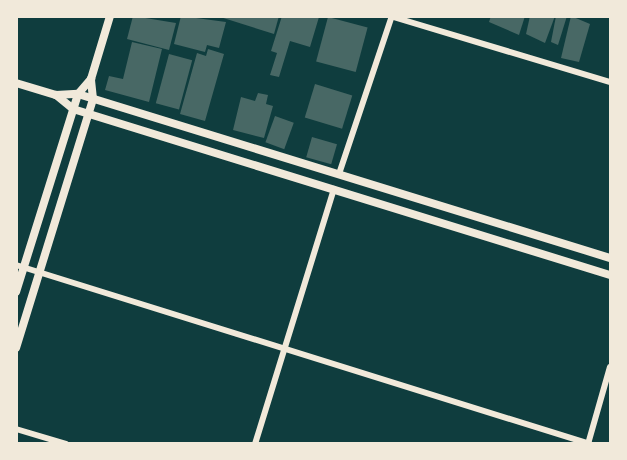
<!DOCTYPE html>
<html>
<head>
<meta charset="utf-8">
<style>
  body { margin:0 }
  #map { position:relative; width:627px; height:460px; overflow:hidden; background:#0f3d3e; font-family:"Fira Sans",sans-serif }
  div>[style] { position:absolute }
  .building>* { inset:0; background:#486865; transform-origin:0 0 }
  .minor>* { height:6px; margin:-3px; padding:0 3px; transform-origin:3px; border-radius:3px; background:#f1e9da }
  .tertiary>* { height:8px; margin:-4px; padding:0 4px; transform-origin:4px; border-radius:4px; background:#f1e9da }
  span { translate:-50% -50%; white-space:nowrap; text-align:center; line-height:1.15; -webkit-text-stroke:6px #f1e9da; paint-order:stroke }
  .frame { position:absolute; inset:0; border:18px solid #f1e9da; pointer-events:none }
</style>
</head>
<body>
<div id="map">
  <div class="building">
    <div style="clip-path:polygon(133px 16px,176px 23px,169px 50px,127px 39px)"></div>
    <div style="clip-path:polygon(181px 16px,226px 22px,219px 48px,207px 45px,205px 52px,174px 44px)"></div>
    <div style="clip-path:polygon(217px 16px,279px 16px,274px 34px)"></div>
    <div style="clip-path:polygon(282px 16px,319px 17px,310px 47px,290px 41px,279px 77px,270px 75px,277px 53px,271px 51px)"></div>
    <div style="clip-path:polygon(491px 16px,525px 16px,519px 35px,489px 22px)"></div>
    <div style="clip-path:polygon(530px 16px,555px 16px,545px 43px,526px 34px)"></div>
    <div style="clip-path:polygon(556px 16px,567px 16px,558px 45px,551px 42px)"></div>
    <div style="clip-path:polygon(571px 16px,590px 24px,579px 62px,561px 58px)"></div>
    <div style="left:328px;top:17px;width:41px;height:46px;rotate:15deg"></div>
    <div style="clip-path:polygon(132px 42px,162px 49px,149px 102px,105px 90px,109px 76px,123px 79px)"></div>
    <div style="clip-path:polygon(208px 49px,224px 54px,205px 121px,180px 114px,197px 53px,206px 56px)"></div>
    <div style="left:169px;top:54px;width:24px;height:51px;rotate:15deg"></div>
    <div style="left:315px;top:84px;width:39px;height:35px;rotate:17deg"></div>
    <div style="clip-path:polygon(258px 93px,268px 95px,266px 104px,273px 106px,264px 138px,233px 130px,241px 97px,255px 101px)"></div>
    <div style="left:275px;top:116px;width:20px;height:28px;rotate:20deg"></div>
    <div style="left:312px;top:137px;width:26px;height:21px;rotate:16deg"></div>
  </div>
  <div class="minor">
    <div style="left:390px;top:16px;width:230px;rotate:16.7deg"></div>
    <div style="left:339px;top:174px;width:167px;rotate:-71.5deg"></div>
    <div style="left:16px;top:265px;width:601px;rotate:17.32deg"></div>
    <div style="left:16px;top:429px;width:52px;rotate:16.7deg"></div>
    <div style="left:255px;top:444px;width:267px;rotate:-72.8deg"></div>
    <div style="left:588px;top:444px;width:80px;rotate:-74.1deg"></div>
  </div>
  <div class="tertiary">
    <div style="left:16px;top:83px;width:42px;rotate:16.7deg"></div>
    <div style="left:56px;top:95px;width:22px;rotate:-3deg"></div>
    <div style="left:78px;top:94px;width:557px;rotate:17.13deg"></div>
    <div style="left:56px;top:95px;width:22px;rotate:39deg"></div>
    <div style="left:73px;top:109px;width:562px;rotate:17.18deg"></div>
    <div style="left:16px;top:292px;width:207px;rotate:-72.6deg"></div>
    <div style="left:78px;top:94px;width:20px;rotate:-49deg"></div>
    <div style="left:91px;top:79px;width:66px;rotate:-73.2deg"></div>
    <div style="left:16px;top:348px;width:261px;rotate:-72.8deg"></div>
    <div style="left:93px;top:99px;width:20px;rotate:-96deg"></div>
  </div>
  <div class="frame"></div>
</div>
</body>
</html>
